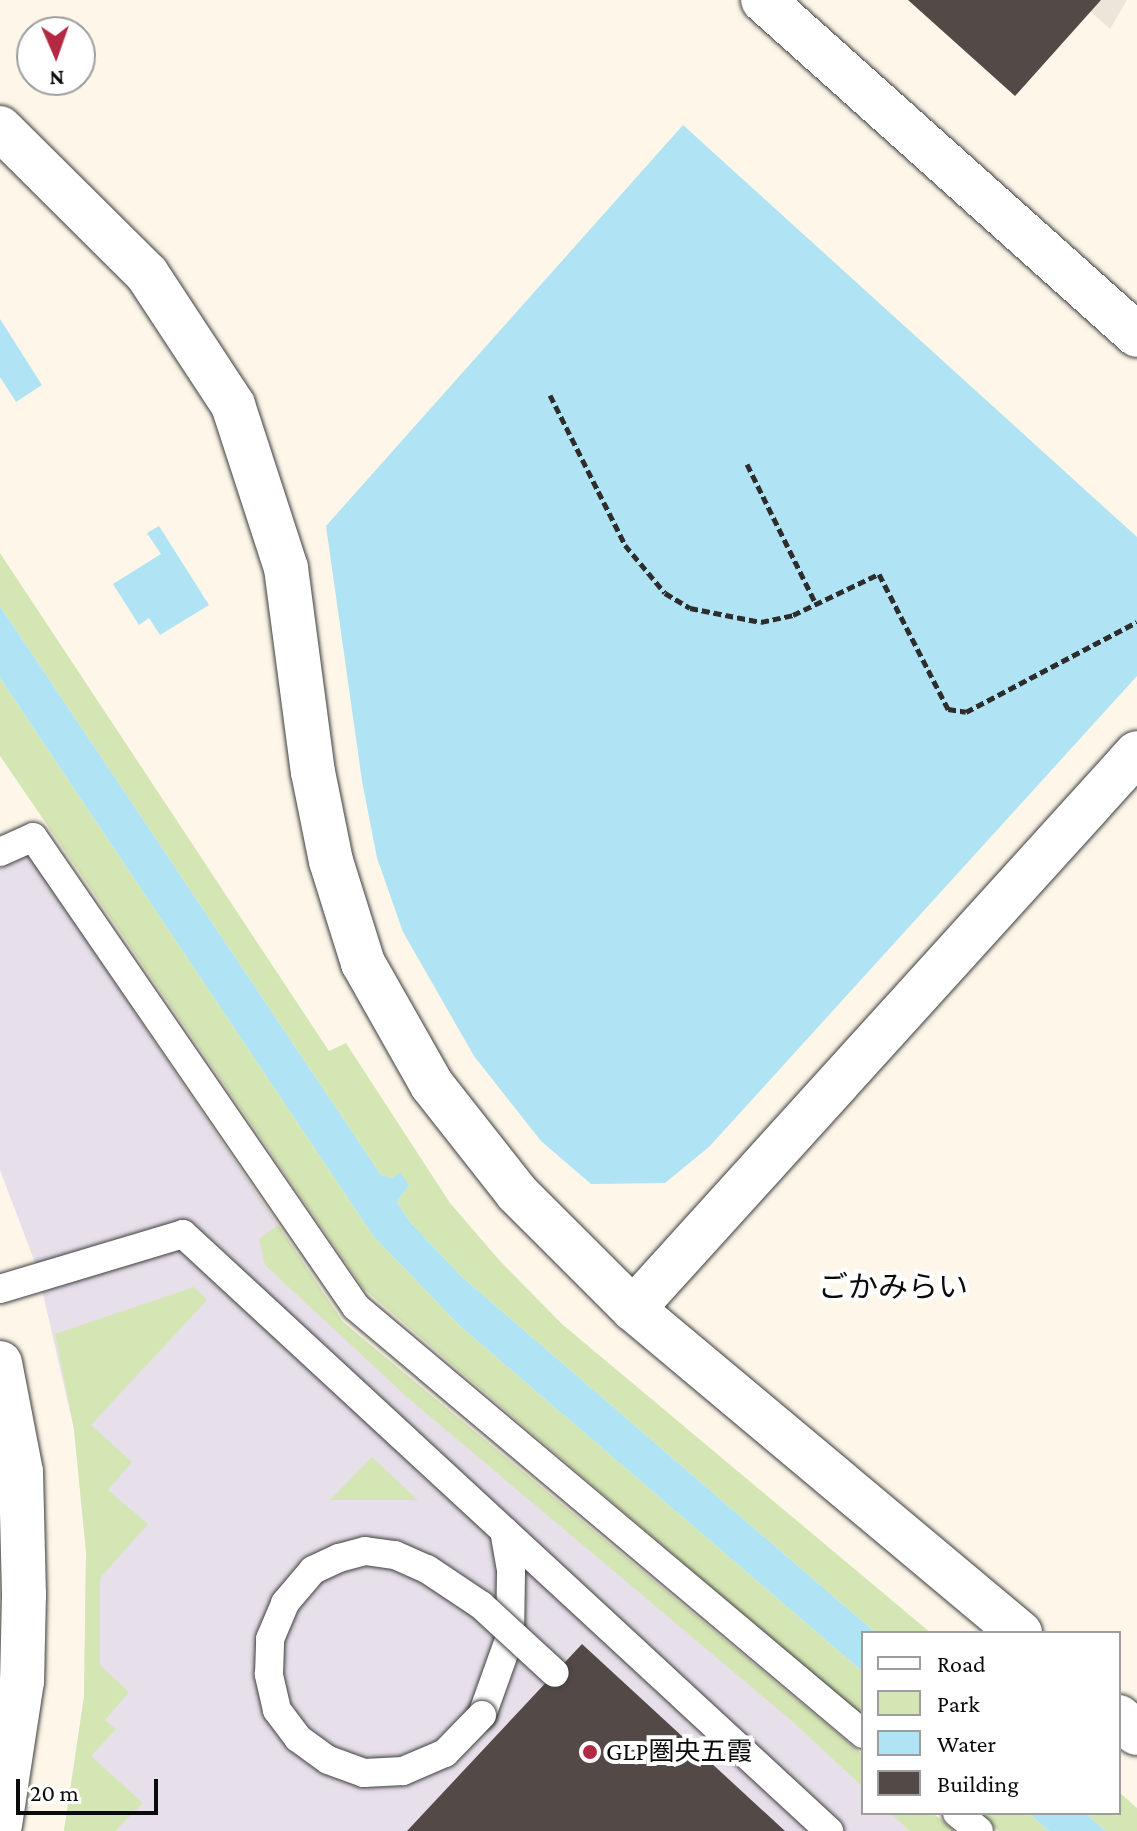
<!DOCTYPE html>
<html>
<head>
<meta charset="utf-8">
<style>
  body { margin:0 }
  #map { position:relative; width:1137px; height:1831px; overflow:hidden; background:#fef7e9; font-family:"Crimson Pro","Noto Sans JP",serif }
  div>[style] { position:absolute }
  .industrial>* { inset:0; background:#e7dfea }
  .green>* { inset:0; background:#d5e6b5 }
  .plaza>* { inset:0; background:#ece5da }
  .water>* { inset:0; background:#b0e3f3 }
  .building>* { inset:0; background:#534a47 }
  .path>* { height:5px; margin-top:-2.5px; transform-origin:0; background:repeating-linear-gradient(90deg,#2d2d2d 0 8px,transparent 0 12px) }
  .roads { filter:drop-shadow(0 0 2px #3e3e3e) drop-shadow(0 0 2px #3e3e3e) }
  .service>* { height:28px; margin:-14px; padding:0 14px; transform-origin:14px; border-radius:14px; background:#fff }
  .tertiary>* { height:44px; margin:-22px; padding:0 22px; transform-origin:22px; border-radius:22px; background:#fff }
  .bridges { filter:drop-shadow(0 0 2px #3e3e3e) drop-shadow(0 0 2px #3e3e3e) }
  .service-bridge>* { height:28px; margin:-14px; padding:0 14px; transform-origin:14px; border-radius:14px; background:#fff }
  .dots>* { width:22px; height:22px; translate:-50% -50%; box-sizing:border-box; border:4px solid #fff; border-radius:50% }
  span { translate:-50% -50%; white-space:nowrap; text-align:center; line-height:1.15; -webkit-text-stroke:8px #fff; paint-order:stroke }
  .poi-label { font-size:26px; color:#0b0b0b }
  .left { translate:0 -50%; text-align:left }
  .quarter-label { font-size:30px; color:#0b0b0b }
  .legend { position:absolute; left:861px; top:1631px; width:260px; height:184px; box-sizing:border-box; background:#fff; border:2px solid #9d9d9d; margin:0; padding:10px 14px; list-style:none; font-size:24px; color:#0b0b0b }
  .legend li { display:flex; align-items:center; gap:16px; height:40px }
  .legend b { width:40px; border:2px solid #9d9d9d }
  .north { position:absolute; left:16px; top:16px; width:80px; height:80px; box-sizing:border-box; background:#fff; border:2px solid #9d9d9d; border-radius:50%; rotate:178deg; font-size:22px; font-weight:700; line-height:32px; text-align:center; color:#0b0b0b }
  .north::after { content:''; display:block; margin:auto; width:28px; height:36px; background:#b42942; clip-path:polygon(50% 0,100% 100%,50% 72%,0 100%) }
  .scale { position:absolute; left:16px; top:1779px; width:142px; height:36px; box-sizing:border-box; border:4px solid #0b0b0b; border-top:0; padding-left:10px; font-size:24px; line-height:28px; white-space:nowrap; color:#0b0b0b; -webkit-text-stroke:6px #fff; paint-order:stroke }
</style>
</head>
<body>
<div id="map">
  <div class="industrial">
    <div style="clip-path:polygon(29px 855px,343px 1322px,863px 1755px,863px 1813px,933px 1813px,954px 1831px,64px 1831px,84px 1697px,86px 1551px,74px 1429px,37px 1268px,0 1170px,0 868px)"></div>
  </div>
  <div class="green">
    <div style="clip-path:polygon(0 553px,329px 1051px,346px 1043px,450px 1203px,500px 1261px,562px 1324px,931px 1633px,876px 1633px,462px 1277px,410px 1222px,397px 1202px,409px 1185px,400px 1173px,393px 1178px,381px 1175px,0 606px)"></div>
    <div style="clip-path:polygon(0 678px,374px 1237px,460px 1326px,863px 1672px,863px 1717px,364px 1289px,0 756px)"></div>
    <div style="clip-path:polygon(278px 1225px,343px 1322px,863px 1755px,863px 1787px,793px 1722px,408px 1398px,265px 1265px,259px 1239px)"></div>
    <div style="clip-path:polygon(194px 1287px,207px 1300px,91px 1425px,132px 1462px,108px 1490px,148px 1524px,100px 1578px,100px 1665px,129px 1692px,105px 1720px,116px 1729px,91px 1756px,143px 1803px,115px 1831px,64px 1831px,84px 1697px,86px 1552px,74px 1429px,55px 1334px)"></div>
    <div style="clip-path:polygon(372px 1457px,418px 1500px,330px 1500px)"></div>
    <div style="clip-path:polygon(1119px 1792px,1137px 1808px,1137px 1831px,1106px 1831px,1085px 1813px,1119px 1813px)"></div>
    <div style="clip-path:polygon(890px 1813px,933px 1813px,954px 1831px,910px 1831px)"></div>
    <div style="clip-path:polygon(978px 1813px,1028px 1813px,1049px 1831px,999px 1831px)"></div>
  </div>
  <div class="plaza">
    <div style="clip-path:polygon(1101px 0,1127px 0,1110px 29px,1090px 11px)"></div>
  </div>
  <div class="water">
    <div style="clip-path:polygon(683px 125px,1137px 537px,1137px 676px,709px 1147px,665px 1183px,591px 1184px,541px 1141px,474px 1056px,403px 932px,377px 858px,362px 781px,326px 526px)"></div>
    <div style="clip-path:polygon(0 319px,42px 385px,16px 402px,0 377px)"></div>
    <div style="clip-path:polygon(159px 526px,209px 605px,160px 635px,149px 618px,139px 625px,113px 584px,161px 554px,147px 533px)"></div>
    <div style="clip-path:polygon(0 606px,381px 1175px,393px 1178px,400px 1172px,409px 1185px,397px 1202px,410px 1222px,462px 1277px,876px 1633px,863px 1633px,863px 1672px,460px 1326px,374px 1237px,0 678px)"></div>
    <div style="clip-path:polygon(1028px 1813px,1085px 1813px,1106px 1831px,1049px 1831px)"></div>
  </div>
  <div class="building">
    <div style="clip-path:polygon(908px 0,1101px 0,1015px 96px)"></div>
    <div style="clip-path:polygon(582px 1644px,785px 1831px,407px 1831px)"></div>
  </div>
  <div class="path">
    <div style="left:550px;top:395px;width:168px;rotate:63.4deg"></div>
    <div style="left:625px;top:545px;width:62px;rotate:50.2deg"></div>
    <div style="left:665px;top:593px;width:29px;rotate:31deg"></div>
    <div style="left:690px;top:608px;width:72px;rotate:11.2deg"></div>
    <div style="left:761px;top:622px;width:33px;rotate:-12deg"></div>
    <div style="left:793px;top:615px;width:95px;rotate:-25.5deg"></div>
    <div style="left:879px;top:574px;width:152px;rotate:62.9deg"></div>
    <div style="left:948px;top:709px;width:18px;rotate:9deg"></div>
    <div style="left:966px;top:712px;width:193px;rotate:-27.8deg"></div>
    <div style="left:747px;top:464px;width:156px;rotate:63.8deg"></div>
  </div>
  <div class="roads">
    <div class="service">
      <div style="left:0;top:852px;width:36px;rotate:-24deg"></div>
      <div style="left:33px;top:837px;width:570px;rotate:55.5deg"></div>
      <div style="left:356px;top:1307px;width:663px;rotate:40.1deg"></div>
      <div style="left:0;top:1289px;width:191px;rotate:-16.7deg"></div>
      <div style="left:183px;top:1234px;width:880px;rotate:42.74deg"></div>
      <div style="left:482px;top:1715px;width:83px;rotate:-70.3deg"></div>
      <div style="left:510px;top:1637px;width:67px;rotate:-89.1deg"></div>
      <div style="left:511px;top:1570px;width:40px;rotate:-100deg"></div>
      <div style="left:957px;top:1813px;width:28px;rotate:39deg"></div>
    </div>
    <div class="tertiary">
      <div style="left:763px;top:0;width:502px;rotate:41.85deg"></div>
      <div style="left:0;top:128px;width:207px;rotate:44.8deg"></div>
      <div style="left:147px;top:274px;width:157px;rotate:56.7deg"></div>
      <div style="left:233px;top:405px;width:171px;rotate:72deg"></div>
      <div style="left:286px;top:568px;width:206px;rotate:82.5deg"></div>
      <div style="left:313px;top:772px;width:91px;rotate:78.6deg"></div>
      <div style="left:331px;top:861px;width:107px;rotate:72.6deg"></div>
      <div style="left:363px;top:963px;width:140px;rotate:60.5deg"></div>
      <div style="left:432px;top:1085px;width:137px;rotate:51.8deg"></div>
      <div style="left:517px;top:1193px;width:164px;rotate:45deg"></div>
      <div style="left:633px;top:1309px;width:505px;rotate:39.94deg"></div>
      <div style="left:633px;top:1309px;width:750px;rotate:-47.81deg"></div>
      <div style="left:0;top:1363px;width:111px;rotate:79.1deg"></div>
      <div style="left:21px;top:1472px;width:123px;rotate:88.6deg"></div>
      <div style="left:24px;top:1595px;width:86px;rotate:91.3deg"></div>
      <div style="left:22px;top:1681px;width:145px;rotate:98.7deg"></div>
      <div style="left:1119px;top:1717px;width:24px;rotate:42deg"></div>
    </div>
  </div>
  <div class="bridges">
    <div class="service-bridge">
      <div style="left:482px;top:1715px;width:53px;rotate:134.2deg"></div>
      <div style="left:445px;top:1753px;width:46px;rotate:156.8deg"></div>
      <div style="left:403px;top:1771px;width:39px;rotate:177deg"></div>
      <div style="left:364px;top:1773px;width:38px;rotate:-160deg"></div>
      <div style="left:328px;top:1760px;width:37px;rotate:-144deg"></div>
      <div style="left:298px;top:1738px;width:35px;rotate:-127deg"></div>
      <div style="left:277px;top:1710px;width:37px;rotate:-103deg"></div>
      <div style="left:269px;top:1674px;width:35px;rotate:-88deg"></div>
      <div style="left:270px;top:1639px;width:39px;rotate:-67deg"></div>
      <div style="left:285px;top:1603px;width:43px;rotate:-49.7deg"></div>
      <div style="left:313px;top:1570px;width:29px;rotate:-25deg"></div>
      <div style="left:339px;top:1558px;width:27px;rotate:-15deg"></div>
      <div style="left:365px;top:1551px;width:30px;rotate:8deg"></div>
      <div style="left:395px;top:1555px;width:35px;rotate:24deg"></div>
      <div style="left:427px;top:1569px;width:65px;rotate:33.7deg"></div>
      <div style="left:481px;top:1605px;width:100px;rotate:42.6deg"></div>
    </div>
  </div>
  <div class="dots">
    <div style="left:590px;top:1752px;background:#b42942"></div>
  </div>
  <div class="poi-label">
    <span class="left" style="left:606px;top:1752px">GLP圏央五霞</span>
  </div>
  <div class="quarter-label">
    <span style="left:893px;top:1287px">ごかみらい</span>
  </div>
  <ul class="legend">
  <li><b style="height:10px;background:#fff"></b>Road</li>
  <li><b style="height:22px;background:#d5e6b5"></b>Park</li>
  <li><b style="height:22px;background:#b0e3f3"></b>Water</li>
  <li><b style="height:22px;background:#534a47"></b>Building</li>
  </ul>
  <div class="north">N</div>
  <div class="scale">20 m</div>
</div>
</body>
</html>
